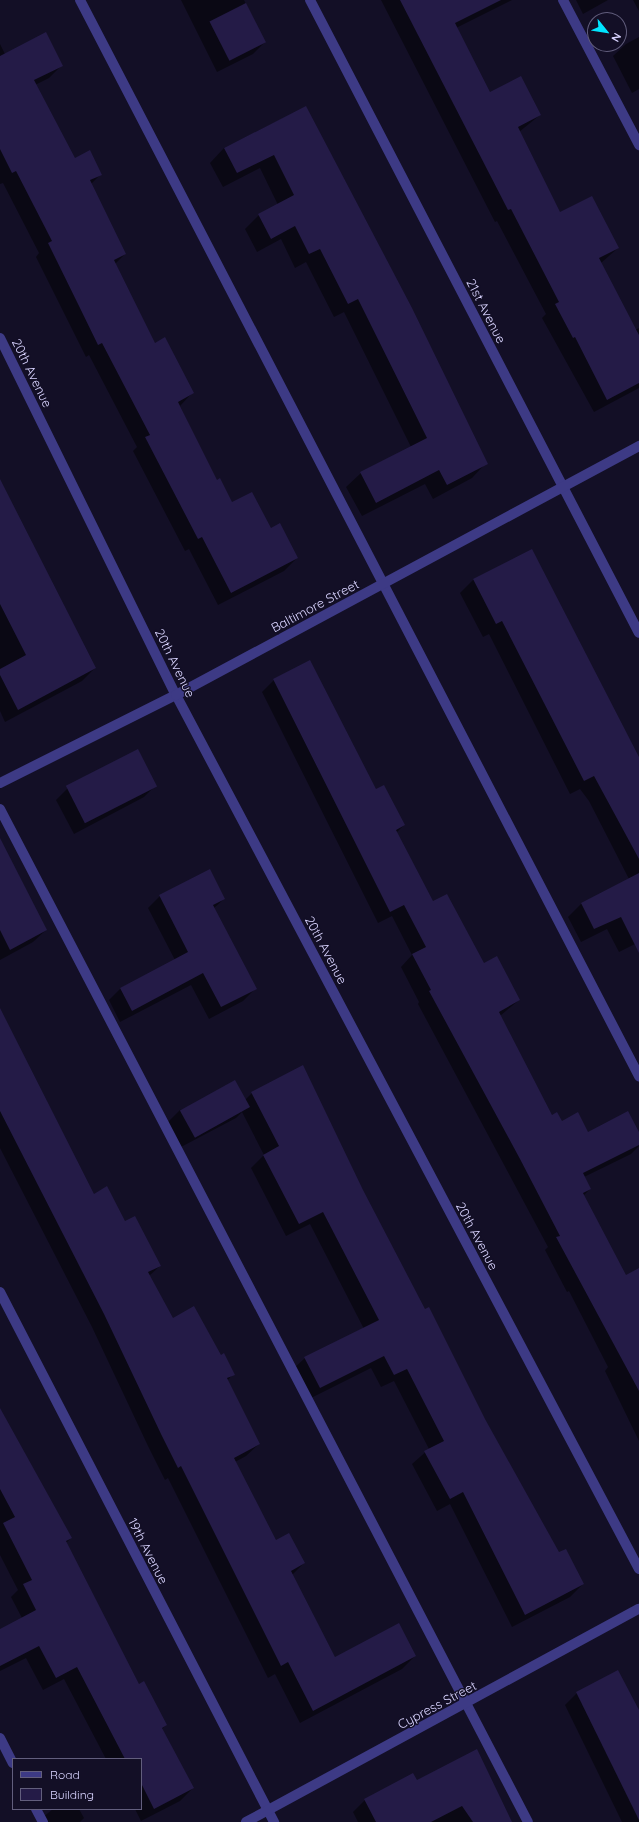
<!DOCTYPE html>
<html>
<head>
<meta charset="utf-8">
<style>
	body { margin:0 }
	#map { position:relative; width:639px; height:1822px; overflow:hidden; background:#130f26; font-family:Quicksand,sans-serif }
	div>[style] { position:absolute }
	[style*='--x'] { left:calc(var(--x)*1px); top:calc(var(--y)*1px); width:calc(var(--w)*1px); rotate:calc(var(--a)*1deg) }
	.shadow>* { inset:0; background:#0007 }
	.building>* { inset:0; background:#241b47; transform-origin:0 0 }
	.lane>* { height:10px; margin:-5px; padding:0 5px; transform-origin:5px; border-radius:5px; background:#3d3a85 }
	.street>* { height:10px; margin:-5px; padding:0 5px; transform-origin:5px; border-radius:5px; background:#3d3a85 }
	span { translate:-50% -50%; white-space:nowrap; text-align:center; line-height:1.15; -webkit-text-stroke:3px #130f26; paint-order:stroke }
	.street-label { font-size:13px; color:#d9d4ff }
	.legend { position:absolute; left:12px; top:1758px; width:130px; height:52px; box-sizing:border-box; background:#130f26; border:1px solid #625e7d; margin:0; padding:5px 7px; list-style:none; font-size:12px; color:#d9d4ff }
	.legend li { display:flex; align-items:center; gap:8px; height:20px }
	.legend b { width:20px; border:1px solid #625e7d }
	.north { position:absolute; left:587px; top:12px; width:40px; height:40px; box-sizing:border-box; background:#130f26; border:1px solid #625e7d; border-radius:50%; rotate:120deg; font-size:11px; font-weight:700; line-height:16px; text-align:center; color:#d9d4ff }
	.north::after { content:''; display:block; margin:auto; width:14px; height:18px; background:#00e5ff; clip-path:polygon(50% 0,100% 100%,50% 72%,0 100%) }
</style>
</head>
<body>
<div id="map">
	<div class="shadow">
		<div style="clip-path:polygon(181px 0,244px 0,265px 42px,253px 54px,217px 72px)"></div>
		<div style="clip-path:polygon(381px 0,512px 0,456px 28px,490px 94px,540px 115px,519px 132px,559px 213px,618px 248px,601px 263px,635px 330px,639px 328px,639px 388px,594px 412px,542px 318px,546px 314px,497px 221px,495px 222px)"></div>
		<div style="clip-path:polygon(576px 0,608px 0,583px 14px)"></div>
		<div style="clip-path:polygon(633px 0,639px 0,639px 11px)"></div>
		<div style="clip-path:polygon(639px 37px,639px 89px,632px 93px,613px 56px,626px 44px)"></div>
		<div style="clip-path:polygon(0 44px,5px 54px,62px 65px,49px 78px,35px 85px,74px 159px,101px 174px,91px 184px,125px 254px,115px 264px,154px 344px,192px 393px,180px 406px,216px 481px,232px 503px,270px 529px,297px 558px,284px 571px,218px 605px,189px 549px,185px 551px,133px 451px,137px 447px,89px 355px,86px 357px,36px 257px,39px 253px,3px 183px,0 184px)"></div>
		<div style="clip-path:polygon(306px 107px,486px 463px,472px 478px,433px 499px,425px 484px,362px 516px,346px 487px,361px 473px,411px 447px,344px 312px,334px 317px,306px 262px,295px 268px,281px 239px,257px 252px,245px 229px,259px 215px,278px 205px,260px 168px,223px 187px,210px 163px,224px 148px)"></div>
		<div style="clip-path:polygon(0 497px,95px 668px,82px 681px,5px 722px,0 711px)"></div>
		<div style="clip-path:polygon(474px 579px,639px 760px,639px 942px,619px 952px,607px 929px,581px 942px,568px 917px,581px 904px,629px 879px,589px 801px,580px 789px,570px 794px,489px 634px,483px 637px,460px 593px)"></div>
		<div style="clip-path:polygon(274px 680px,376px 790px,404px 825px,396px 833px,433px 903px,483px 964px,519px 1000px,500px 1016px,551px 1116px,588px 1134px,639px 1135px,639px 1146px,631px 1154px,584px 1177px,590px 1189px,583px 1196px,626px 1277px,639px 1275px,639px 1441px,605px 1371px,608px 1367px,569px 1291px,567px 1292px,545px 1250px,548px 1247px,418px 1004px,419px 1002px,401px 967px,412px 955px,392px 916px,378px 923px,262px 692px)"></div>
		<div style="clip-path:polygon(156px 785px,144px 797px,74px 834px,56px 800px,68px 788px)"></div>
		<div style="clip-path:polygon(0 849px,46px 930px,33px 942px,0 960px)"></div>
		<div style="clip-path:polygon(160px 896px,224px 899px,214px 908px,255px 989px,243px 1001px,209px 1019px,191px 985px,120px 1022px,109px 1000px,121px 988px,175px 960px,148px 908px)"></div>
		<div style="clip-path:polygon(0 1030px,93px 1195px,125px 1222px,160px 1266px,149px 1276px,172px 1319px,220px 1356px,233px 1374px,227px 1381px,259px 1444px,246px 1456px,235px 1462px,275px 1541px,304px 1563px,292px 1575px,335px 1658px,415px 1656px,402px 1669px,300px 1723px,275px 1674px,268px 1678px,168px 1478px,165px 1480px,148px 1446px,92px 1327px,0 1148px)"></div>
		<div style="clip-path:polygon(252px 1093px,362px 1191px,424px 1311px,558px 1554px,583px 1584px,570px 1597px,512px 1627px,450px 1504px,437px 1511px,412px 1464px,429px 1449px,394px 1381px,381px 1387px,371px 1368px,307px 1400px,292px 1370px,305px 1358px,364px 1329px,310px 1224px,286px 1236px,251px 1168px,264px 1155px,242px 1112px,236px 1118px,181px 1147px,168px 1122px,180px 1110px,245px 1100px)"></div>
		<div style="clip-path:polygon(0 1416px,71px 1538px,66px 1543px,139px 1685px,166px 1725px,162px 1729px,193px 1788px,180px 1801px,141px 1821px,135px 1809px,141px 1809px,141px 1759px,106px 1759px,64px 1679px,43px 1690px,26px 1658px,0 1671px,0 1630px,22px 1618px,11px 1597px,18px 1590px,0 1555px)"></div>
		<div style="clip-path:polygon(577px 1693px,639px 1713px,639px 1822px,622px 1822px,565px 1705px)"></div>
		<div style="clip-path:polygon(416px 1781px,511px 1822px,358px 1822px,353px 1812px,365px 1800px)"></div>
		<div style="clip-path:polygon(53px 1809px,79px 1809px,84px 1818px,80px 1822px,37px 1822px)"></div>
	</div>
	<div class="building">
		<div style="clip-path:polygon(400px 0,501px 0,455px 23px,490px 92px,521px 76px,541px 115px,518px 127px,560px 212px,592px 196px,619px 248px,599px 258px,639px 335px,639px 383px,607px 400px,575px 337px,573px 338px,555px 304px,559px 302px,511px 209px,508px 210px)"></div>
		<div style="left:246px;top:3px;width:44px;height:41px;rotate:63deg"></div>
		<div style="clip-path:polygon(46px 32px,63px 66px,34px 80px,75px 158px,90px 150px,102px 175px,90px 180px,126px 254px,114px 260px,155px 343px,165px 337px,194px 393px,178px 402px,217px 480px,220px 478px,232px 502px,252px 492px,271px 528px,280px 523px,298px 558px,231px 593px,202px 537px,198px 539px,145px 437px,150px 435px,102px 343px,98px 345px,79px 306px,48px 243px,52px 241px,16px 171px,12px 173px,0 149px,0 56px)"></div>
		<div style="clip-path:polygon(306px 106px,412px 308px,488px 464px,447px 485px,439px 470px,376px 503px,360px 472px,427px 438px,358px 299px,348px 304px,320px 249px,309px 254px,295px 226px,271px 239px,258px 214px,294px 195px,274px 155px,237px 173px,224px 148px)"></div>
		<div style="clip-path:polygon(0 479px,96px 668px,18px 710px,0 675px,0 669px,26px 655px,0 604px)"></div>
		<div style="clip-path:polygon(532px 549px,639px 757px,639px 859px,594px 776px,584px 781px,502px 621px,496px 624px,473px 579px)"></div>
		<div style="clip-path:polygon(310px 660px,376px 789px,384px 785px,405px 825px,396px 830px,433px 901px,447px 894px,484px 963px,497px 956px,520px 1000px,499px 1012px,552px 1115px,557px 1112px,562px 1121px,578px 1112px,588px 1132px,628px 1111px,639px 1132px,639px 1145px,583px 1173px,591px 1189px,583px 1193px,626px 1275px,639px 1268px,639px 1391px,556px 1237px,560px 1236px,520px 1159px,429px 991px,431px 990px,412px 954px,426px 947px,404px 905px,390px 912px,273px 679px)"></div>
		<div style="left:138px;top:749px;width:42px;height:81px;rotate:63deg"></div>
		<div style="clip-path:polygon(0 838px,47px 930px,10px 950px,0 930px)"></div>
		<div style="clip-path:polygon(210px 869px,225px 899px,213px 905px,257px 989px,221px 1007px,203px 973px,132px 1011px,120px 988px,188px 952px,159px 895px)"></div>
		<div style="clip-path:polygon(639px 873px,639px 953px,621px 917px,594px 929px,581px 903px)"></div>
		<div style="clip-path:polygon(0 1008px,94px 1194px,107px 1186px,125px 1221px,135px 1216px,161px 1266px,148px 1272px,173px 1318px,194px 1306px,221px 1355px,224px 1353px,235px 1375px,227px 1378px,260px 1444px,234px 1458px,276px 1540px,289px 1533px,305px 1563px,291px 1571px,335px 1657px,399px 1623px,416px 1656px,313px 1711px,288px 1662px,281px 1666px,181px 1466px,178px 1468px,161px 1434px,104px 1314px,0 1111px)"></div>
		<div style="clip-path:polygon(303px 1065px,363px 1190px,425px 1309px,429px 1307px,485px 1419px,559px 1552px,566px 1549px,584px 1584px,525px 1615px,463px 1492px,450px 1499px,424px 1451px,444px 1441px,407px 1369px,394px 1375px,384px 1356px,320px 1388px,304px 1357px,379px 1320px,323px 1212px,299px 1224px,263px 1155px,279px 1146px,251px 1092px)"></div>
		<div style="left:235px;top:1080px;width:31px;height:63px;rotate:61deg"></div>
		<div style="clip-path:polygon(0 1408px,72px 1538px,66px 1541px,139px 1684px,144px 1681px,167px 1725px,162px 1728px,194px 1788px,154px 1809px,141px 1783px,141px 1759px,125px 1759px,77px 1667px,56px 1678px,39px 1646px,0 1666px,0 1629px,36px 1610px,23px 1584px,32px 1580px,3px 1523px,15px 1517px,0 1489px)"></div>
		<div style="clip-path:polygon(618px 1670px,639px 1710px,639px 1820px,576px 1692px)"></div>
		<div style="clip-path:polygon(477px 1749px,512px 1822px,473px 1822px,462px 1806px,431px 1822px,376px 1822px,364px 1799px,413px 1773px,417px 1780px)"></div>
	</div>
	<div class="lane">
		<div style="--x:80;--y:0;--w:1213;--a:62.55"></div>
		<div style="--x:563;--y:0;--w:164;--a:62.3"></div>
		<div style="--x:0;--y:809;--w:1142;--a:62.47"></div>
		<div style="--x:0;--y:1738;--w:28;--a:63"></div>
		<div style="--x:36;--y:1809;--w:15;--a:62"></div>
	</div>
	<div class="street">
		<div style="--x:310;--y:0;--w:713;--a:62.54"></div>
		<div style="--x:0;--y:338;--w:398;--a:63.8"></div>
		<div style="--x:176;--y:695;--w:989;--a:62.09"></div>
		<div style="--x:0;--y:783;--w:197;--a:-26.6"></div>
		<div style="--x:176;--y:695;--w:526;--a:-28.27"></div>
		<div style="--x:0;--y:1292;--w:597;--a:62.66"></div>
		<div style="--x:246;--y:1822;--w:447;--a:-28.5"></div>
	</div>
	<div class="street-label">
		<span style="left:486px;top:311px;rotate:63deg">21st Avenue</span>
		<span style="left:32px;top:373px;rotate:64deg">20th Avenue</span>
		<span style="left:315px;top:606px;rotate:-28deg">Baltimore Street</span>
		<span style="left:175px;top:663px;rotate:64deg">20th Avenue</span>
		<span style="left:326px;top:950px;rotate:62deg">20th Avenue</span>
		<span style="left:477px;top:1236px;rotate:62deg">20th Avenue</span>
		<span style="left:148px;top:1551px;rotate:63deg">19th Avenue</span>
		<span style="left:437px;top:1705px;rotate:-28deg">Cypress Street</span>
	</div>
	<ul class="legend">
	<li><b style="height:5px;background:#3d3a85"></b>Road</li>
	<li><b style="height:11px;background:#241b47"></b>Building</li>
	</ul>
	<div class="north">N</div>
</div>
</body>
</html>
